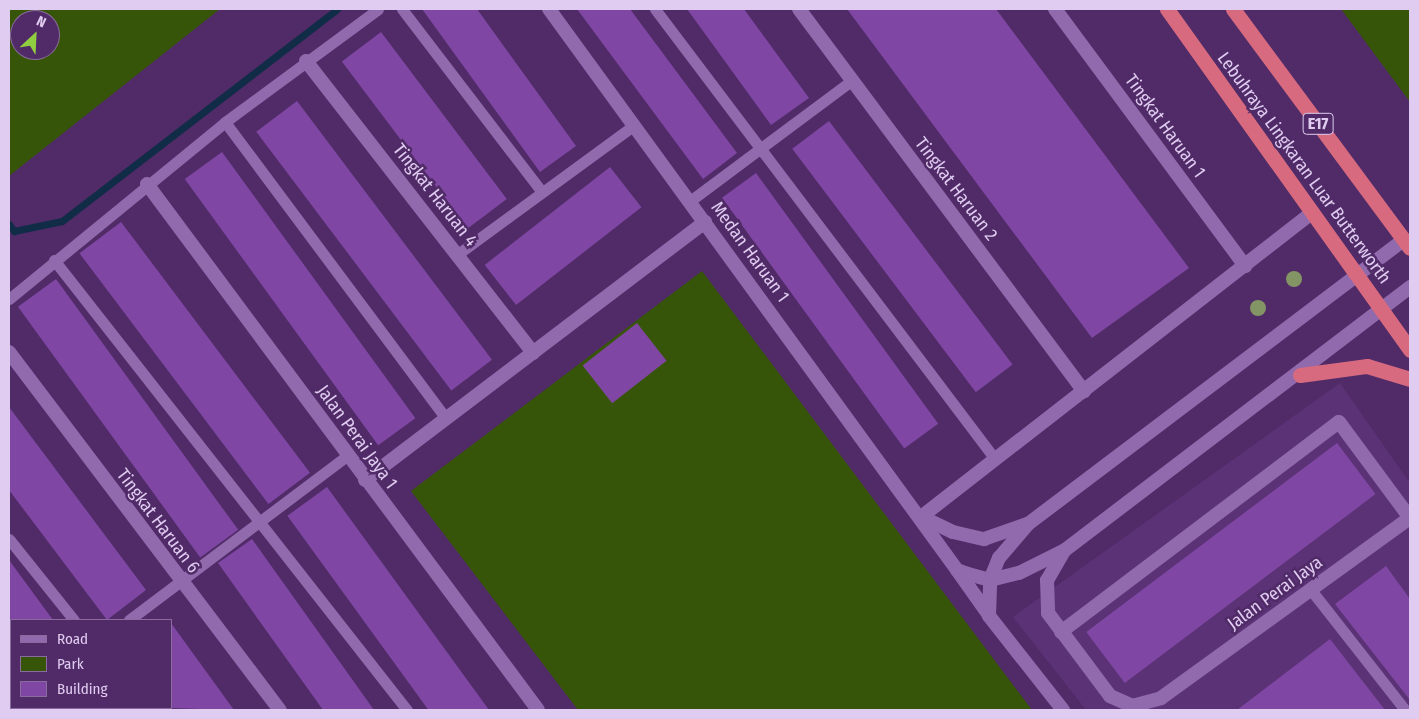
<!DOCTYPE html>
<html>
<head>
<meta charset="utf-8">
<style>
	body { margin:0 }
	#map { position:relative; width:1419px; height:719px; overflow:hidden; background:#502b68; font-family:"Fira Sans Condensed",sans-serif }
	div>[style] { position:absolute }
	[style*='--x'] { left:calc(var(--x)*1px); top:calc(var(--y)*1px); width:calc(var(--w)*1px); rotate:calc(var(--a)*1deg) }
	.built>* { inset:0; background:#5b3276 }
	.green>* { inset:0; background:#375508 }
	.stream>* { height:7px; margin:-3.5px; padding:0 3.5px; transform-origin:3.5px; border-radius:3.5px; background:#112c47 }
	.building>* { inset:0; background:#7f47a3; transform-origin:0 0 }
	.service>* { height:11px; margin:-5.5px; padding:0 5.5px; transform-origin:5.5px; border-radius:5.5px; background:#906aac }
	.minor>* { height:14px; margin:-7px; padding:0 7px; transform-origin:7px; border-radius:7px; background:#906aac }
	.motorway>* { height:15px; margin:-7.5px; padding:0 7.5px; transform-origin:7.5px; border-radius:7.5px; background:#d76a7e }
	.trees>* { width:16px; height:16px; margin:-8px; border-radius:50%; background:#839565 }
	span { translate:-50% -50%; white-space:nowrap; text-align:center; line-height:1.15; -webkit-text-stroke:5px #502b68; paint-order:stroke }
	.shield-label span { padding:1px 4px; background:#502b68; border:1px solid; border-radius:4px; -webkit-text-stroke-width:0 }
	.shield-label { font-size:16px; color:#e0ccf0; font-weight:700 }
	.street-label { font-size:18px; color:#e0ccf0 }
	.frame { position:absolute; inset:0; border:10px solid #e0ccf0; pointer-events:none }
	.legend { position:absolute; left:10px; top:619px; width:162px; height:90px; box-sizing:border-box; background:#502b68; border:1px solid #8a6b9e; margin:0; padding:6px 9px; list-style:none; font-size:15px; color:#e0ccf0 }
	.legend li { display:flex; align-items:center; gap:10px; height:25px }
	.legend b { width:25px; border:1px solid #8a6b9e }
	.north { position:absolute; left:10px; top:10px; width:50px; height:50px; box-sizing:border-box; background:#502b68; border:1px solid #8a6b9e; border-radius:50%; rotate:25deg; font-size:14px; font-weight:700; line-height:20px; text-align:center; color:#e0ccf0 }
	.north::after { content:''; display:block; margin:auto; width:18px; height:22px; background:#90cd41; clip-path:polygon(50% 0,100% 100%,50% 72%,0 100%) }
</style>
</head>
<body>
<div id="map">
	<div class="built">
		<div style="clip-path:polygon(1340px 383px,1410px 483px,1410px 710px,1086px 710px,1013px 617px)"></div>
	</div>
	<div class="green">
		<div style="clip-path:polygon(evenodd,9px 9px,220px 9px,9px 176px,9px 9px,20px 20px,50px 20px,50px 50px,20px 50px,20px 20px)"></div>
		<div style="clip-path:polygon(1341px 9px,1410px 9px,1410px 102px)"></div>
		<div style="clip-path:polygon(702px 271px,1032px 710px,578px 710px,411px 491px)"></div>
	</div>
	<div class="stream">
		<div style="--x:9;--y:224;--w:9;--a:54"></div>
		<div style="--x:14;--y:231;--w:49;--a:-11.8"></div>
		<div style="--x:62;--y:221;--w:347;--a:-37.6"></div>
	</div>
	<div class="building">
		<div style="clip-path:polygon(422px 9px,477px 9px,576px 146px,540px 172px)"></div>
		<div style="clip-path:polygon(577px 9px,630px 9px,737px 153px,703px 179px)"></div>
		<div style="clip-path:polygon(687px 9px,744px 9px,809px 98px,771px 125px)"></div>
		<div style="clip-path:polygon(847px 9px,996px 9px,1189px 268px,1092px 338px)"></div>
		<div style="left:381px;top:32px;width:209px;height:49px;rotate:53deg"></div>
		<div style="left:297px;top:101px;width:324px;height:51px;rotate:53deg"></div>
		<div style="left:829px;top:121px;width:305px;height:46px;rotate:53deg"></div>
		<div style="left:222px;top:152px;width:329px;height:46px;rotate:54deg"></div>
		<div style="left:610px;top:167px;width:51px;height:159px;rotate:52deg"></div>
		<div style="left:756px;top:173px;width:310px;height:42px;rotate:54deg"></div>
		<div style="left:121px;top:222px;width:314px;height:52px;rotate:53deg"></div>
		<div style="left:56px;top:279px;width:310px;height:47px;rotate:54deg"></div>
		<div style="left:637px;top:323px;width:48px;height:69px;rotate:52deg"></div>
		<div style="clip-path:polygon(9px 407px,146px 590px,107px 620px,9px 490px)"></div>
		<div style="left:1337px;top:443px;width:64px;height:314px;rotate:53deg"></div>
		<div style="left:327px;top:487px;width:276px;height:49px;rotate:54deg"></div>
		<div style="clip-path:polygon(252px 539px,374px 710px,323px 710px,218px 563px)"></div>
		<div style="clip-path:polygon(9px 560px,53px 620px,11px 620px,11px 668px)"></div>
		<div style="clip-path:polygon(1386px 566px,1410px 599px,1410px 700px,1335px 604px)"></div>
		<div style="clip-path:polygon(171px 623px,234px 710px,167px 708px,171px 708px)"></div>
		<div style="clip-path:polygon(1330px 639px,1385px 710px,1237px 710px)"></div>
		<div style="left:45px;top:708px;width:70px;height:4px"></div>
	</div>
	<div class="service">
		<div style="--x:402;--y:9;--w:230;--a:52.6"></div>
		<div style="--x:655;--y:9;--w:564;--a:52.93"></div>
		<div style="--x:225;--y:122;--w:370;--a:53.3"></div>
		<div style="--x:690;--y:201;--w:201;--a:-36.7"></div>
		<div style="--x:458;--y:254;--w:218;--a:-36.2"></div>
		<div style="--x:54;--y:260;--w:572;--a:51.89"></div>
		<div style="--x:9;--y:299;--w:279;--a:-39.3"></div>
		<div style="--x:225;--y:122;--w:190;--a:-36.4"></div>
		<div style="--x:9;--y:539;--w:104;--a:51.3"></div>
		<div style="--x:1311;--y:590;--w:152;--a:51.9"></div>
		<div style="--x:129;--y:620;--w:274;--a:-37"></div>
		<div style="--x:140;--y:708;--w:3;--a:45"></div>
	</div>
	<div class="minor">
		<div style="--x:549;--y:9;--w:694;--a:53.97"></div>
		<div style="--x:957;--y:570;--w:12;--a:20"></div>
		<div style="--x:968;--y:574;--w:23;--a:15"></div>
		<div style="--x:990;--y:580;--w:30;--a:-14"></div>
		<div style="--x:1019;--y:573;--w:51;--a:-26.6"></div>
		<div style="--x:1065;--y:550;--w:434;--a:-37.3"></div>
		<div style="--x:799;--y:9;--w:477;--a:53.3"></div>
		<div style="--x:1055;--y:9;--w:320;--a:53.5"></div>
		<div style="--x:306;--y:61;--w:370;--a:52.1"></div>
		<div style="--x:147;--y:184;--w:655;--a:53.37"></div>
		<div style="--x:9;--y:352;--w:449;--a:52.9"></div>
		<div style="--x:365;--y:480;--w:427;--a:-37.2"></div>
		<div style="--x:921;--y:517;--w:495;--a:-37.9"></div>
		<div style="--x:922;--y:517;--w:34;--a:26"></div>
		<div style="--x:953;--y:532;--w:32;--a:13"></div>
		<div style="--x:984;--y:539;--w:46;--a:-19.2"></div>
		<div style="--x:1064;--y:551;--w:34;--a:120"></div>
		<div style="--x:1047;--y:580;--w:33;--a:88"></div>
		<div style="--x:1048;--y:613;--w:104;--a:53.2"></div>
		<div style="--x:1110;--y:696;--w:24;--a:24"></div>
		<div style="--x:1132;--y:706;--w:30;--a:-15"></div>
		<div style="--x:1161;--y:698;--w:307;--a:-35.9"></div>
		<div style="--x:957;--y:570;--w:55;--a:54.6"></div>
		<div style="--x:1061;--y:632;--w:348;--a:-37.1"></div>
		<div style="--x:1339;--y:422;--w:119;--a:53.5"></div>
		<div style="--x:9;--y:701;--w:4;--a:56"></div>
		<div style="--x:1063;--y:710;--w:120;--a:-128.2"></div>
		<div style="--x:989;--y:616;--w:36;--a:-88"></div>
		<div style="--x:990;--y:580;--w:24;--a:-68"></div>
		<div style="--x:999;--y:558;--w:45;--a:-49.5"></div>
		<div style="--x:1028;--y:524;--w:471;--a:-37.1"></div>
	</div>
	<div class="motorway">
		<div style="--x:1167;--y:9;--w:419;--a:54.5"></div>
		<div style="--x:1233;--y:9;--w:297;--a:53.5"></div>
		<div style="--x:1300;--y:375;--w:68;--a:-7.7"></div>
		<div style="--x:1367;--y:366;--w:45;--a:16.8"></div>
	</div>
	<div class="trees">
		<div style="left:1294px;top:279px"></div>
		<div style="left:1258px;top:308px"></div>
	</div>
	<div class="shield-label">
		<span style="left:1318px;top:124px">E17</span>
	</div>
	<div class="street-label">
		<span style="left:1165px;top:126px;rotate:54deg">Tingkat Haruan 1</span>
		<span style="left:1304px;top:168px;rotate:54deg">Lebuhraya Lingkaran Luar Butterworth</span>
		<span style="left:956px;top:189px;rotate:53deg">Tingkat Haruan 2</span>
		<span style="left:435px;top:195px;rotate:52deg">Tingkat Haruan 4</span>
		<span style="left:750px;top:252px;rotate:54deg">Medan Haruan 1</span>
		<span style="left:357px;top:437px;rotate:54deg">Jalan Perai Jaya 1</span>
		<span style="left:158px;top:521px;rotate:53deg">Tingkat Haruan 6</span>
		<span style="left:1275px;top:593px;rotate:-36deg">Jalan Perai Jaya</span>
	</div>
	<div class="frame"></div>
	<ul class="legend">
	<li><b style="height:6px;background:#906aac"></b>Road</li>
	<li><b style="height:14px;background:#375508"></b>Park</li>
	<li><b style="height:14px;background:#7f47a3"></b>Building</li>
	</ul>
	<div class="north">N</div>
</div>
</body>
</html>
